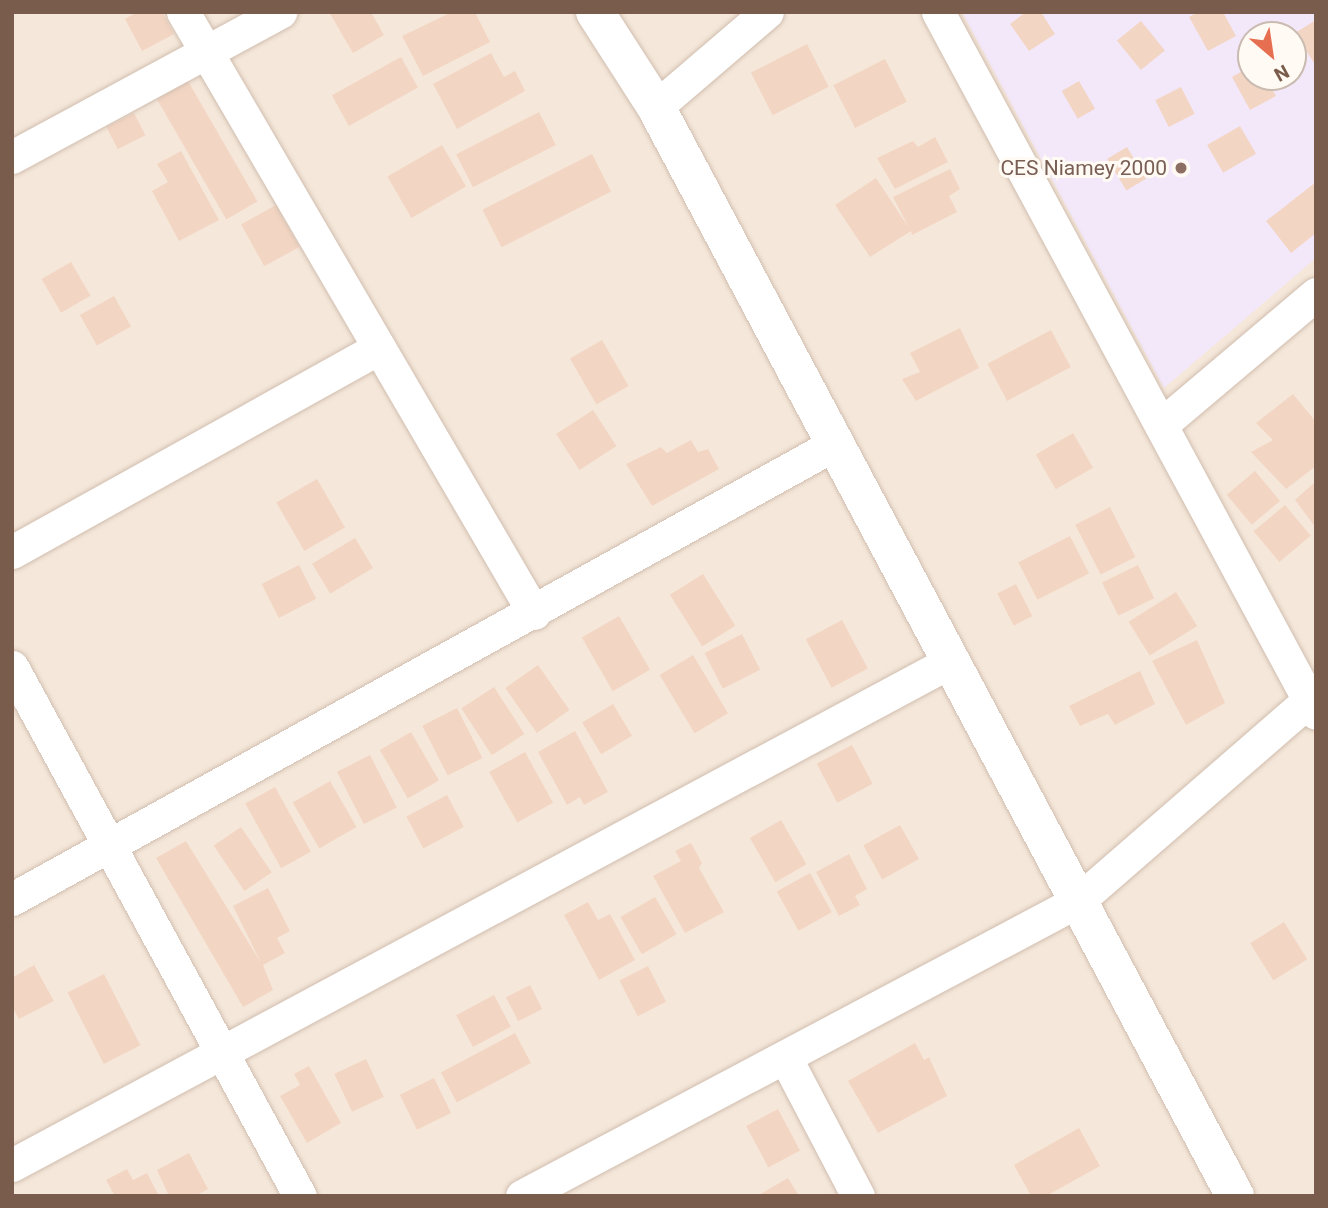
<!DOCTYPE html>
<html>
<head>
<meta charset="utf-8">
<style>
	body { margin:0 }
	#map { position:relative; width:1328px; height:1208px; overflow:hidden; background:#fdf6ec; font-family:Roboto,sans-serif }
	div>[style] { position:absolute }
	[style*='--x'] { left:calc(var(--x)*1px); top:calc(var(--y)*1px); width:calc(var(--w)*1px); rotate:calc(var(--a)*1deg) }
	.residential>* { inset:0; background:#f5e8da }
	.education>* { inset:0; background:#f3e8fa }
	.building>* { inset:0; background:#f3d5c3; transform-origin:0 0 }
	.roads { filter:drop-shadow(0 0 2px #d1beb0) drop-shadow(0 0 2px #d1beb0) }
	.street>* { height:33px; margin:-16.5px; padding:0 16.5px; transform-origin:16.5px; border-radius:16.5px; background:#fff }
	.secondary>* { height:38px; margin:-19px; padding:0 19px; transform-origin:19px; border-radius:19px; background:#fff }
	.dots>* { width:19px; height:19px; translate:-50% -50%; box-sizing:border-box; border:4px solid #fffaf3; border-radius:50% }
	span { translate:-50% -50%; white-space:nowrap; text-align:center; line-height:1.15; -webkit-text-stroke:6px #fffaf3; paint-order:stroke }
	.education-label { font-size:21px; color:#785e54 }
	.right { translate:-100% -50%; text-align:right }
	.frame { position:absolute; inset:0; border:14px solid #7a5c4d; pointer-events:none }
	.north { position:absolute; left:1237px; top:21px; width:70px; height:70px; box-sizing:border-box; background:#fffaf3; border:2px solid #cabbb1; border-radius:50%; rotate:151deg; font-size:19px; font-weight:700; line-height:28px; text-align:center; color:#7a5c4d }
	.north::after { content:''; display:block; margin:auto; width:24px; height:32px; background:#e76f51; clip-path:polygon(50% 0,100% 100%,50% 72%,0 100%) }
</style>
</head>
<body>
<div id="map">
	<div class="residential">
		<div style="clip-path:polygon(evenodd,12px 12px,1316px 12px,1316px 1196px,12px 1196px,12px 12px,1251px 35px,1293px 35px,1293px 77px,1251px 77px,1251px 35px)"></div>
	</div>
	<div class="education">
		<div style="clip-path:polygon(evenodd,962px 12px,1316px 12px,1316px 258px,1164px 388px,962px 12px,1251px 35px,1293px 35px,1293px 77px,1251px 77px,1251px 35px)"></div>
	</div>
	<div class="building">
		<div style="clip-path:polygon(137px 12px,162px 12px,174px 34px,142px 51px,125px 19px)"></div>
		<div style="clip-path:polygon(329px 12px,371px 12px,384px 35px,353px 53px)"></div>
		<div style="clip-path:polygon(452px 12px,475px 12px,490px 42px,423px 76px,402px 36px)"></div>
		<div style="clip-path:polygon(1026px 12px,1041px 12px,1055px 34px,1029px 51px,1010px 24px)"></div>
		<div style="clip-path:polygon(1198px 12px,1223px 12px,1236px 36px,1208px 51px,1189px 17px)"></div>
		<div style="clip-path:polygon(1316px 20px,1316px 66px,1295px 33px)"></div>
		<div style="left:1141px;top:21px;width:38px;height:31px;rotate:51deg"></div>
		<div style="left:807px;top:44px;width:48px;height:63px;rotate:63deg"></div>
		<div style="clip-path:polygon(491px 53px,504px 77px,515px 71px,525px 91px,457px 129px,433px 84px)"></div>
		<div style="left:401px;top:57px;width:35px;height:79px;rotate:61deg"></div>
		<div style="left:885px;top:59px;width:48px;height:58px;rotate:63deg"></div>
		<div style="clip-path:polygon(1251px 66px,1251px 77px,1265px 77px,1276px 96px,1250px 110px,1232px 77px)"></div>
		<div style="left:188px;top:81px;width:139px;height:36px;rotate:60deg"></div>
		<div style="left:1079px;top:81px;width:32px;height:20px;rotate:60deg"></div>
		<div style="left:1181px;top:87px;width:30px;height:29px;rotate:63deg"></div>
		<div style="left:539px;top:112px;width:37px;height:93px;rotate:63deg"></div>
		<div style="left:134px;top:113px;width:25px;height:31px;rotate:63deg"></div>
		<div style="left:1240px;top:126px;width:32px;height:38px;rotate:60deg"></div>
		<div style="clip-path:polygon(935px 137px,948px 162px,895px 189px,877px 158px,913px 141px,918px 147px)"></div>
		<div style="left:442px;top:145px;width:48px;height:63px;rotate:60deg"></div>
		<div style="left:1127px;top:147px;width:37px;height:23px;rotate:59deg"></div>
		<div style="clip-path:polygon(181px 151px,219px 220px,179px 241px,152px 191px,168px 182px,157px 164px)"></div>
		<div style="left:592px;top:154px;width:42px;height:123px;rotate:63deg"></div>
		<div style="clip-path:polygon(950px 169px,960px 189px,949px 196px,957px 212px,912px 235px,911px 231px,870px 257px,835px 205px,876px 178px,909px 228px,893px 197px)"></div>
		<div style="clip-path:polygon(1316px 182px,1316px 233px,1291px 253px,1266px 221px)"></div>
		<div style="left:276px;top:205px;width:48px;height:40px;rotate:61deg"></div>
		<div style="left:71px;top:262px;width:39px;height:34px;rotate:60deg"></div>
		<div style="left:114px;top:296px;width:35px;height:39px;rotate:61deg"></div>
		<div style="clip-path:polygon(960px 328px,979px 368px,916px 401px,902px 379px,920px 372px,910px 353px)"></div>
		<div style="left:1051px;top:330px;width:42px;height:72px;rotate:62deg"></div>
		<div style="left:602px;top:340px;width:53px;height:37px;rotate:60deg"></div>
		<div style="clip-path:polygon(1293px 394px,1316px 422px,1316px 466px,1286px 489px,1251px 452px,1273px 440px,1256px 423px)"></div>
		<div style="left:593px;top:410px;width:43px;height:44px;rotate:57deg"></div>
		<div style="left:1073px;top:433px;width:40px;height:43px;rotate:60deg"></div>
		<div style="clip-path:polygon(691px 440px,698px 452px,708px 449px,719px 469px,652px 506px,626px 464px,661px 447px,667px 453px)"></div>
		<div style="left:1255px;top:471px;width:39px;height:37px;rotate:50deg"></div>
		<div style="left:317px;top:479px;width:56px;height:47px;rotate:60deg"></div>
		<div style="clip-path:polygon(1316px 481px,1316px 528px,1295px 500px)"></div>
		<div style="left:1285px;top:505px;width:40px;height:41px;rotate:50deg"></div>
		<div style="left:1110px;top:507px;width:56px;height:39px;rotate:63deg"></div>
		<div style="left:1070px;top:536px;width:42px;height:58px;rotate:63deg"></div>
		<div style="left:355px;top:538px;width:35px;height:50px;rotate:59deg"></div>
		<div style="left:299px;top:565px;width:38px;height:42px;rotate:63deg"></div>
		<div style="left:1138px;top:565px;width:37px;height:40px;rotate:64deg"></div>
		<div style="left:703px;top:574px;width:61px;height:39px;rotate:58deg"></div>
		<div style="left:1016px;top:584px;width:36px;height:21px;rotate:63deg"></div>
		<div style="left:1176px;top:592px;width:40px;height:56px;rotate:58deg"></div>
		<div style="left:619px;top:616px;width:62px;height:43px;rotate:60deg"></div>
		<div style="left:842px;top:620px;width:55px;height:41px;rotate:62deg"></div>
		<div style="left:742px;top:634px;width:40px;height:42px;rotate:63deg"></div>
		<div style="clip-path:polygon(1197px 640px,1225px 703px,1186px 725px,1152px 661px)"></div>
		<div style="left:693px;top:655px;width:68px;height:39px;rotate:59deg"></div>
		<div style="left:538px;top:665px;width:55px;height:40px;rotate:55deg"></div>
		<div style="clip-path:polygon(1140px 671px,1155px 704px,1115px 725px,1108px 714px,1080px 726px,1069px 706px)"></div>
		<div style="left:494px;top:687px;width:56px;height:39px;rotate:57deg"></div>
		<div style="left:613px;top:704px;width:37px;height:36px;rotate:59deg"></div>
		<div style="left:457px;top:708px;width:56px;height:39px;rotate:63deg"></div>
		<div style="clip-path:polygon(575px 731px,608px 792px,584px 805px,580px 797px,567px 805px,538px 752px)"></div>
		<div style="left:411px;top:732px;width:56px;height:36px;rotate:60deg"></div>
		<div style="left:852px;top:745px;width:44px;height:40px;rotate:62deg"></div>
		<div style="left:525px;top:752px;width:58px;height:41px;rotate:61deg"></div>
		<div style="left:370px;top:755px;width:59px;height:37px;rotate:63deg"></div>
		<div style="left:330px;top:781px;width:53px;height:43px;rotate:60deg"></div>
		<div style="left:275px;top:787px;width:74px;height:34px;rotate:61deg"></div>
		<div style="left:447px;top:795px;width:36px;height:46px;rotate:62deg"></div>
		<div style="left:781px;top:820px;width:51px;height:36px;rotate:60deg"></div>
		<div style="left:900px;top:825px;width:39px;height:42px;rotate:61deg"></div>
		<div style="left:241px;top:827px;width:55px;height:33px;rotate:56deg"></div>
		<div style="clip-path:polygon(186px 841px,261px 963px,233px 906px,268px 888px,290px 931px,277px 938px,285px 953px,263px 965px,273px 990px,243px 1007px,156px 858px)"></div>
		<div style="clip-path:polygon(691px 843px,702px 863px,699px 868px,724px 912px,685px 933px,653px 876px,681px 861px,675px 851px)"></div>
		<div style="clip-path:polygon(849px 854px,867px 889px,855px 896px,860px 905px,839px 916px,816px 872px)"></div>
		<div style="left:810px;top:873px;width:45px;height:38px;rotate:61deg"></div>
		<div style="left:655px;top:897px;width:43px;height:40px;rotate:60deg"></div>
		<div style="clip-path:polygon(588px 902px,598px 920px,610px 914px,635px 960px,599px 980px,564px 915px)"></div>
		<div style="left:1284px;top:922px;width:44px;height:40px;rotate:58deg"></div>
		<div style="clip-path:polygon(34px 965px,54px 1001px,19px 1019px,12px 1007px,12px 978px)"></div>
		<div style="left:648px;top:966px;width:40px;height:32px;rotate:63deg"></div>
		<div style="left:104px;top:974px;width:80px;height:41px;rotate:63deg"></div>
		<div style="left:530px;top:985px;width:27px;height:27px;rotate:63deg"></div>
		<div style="left:494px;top:995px;width:36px;height:43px;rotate:62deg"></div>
		<div style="left:515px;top:1033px;width:34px;height:84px;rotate:62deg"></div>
		<div style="clip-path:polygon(915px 1043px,924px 1060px,929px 1057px,947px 1096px,878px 1133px,848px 1081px)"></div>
		<div style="left:366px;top:1059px;width:42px;height:35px;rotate:65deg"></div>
		<div style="clip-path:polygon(309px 1066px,341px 1123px,307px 1143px,280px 1096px,300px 1085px,294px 1074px)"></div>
		<div style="left:434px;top:1078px;width:39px;height:38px;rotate:64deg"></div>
		<div style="left:778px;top:1109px;width:47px;height:36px;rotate:62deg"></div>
		<div style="clip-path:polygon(1079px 1128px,1100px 1166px,1046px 1196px,1031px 1196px,1014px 1165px)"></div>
		<div style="clip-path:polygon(189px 1153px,208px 1189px,195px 1196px,169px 1196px,157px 1170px)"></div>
		<div style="clip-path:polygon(127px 1169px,133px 1180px,147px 1173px,159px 1196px,115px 1196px,106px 1180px)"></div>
		<div style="clip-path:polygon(788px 1178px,799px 1196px,757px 1196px)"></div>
	</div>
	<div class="roads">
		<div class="street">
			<div style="--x:183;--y:12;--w:696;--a:59.71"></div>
			<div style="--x:938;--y:12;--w:796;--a:61.67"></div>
			<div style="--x:656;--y:107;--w:146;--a:-40.6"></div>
			<div style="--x:12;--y:157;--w:305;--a:-28.4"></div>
			<div style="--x:1161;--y:425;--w:203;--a:-40.2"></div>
			<div style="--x:12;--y:552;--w:420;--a:-29.1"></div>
			<div style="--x:12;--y:667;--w:602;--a:61.44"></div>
			<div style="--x:12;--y:899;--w:940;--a:-28.94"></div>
			<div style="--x:785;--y:1057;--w:157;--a:62.3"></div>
			<div style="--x:12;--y:1165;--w:1066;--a:-28.22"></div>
			<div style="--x:522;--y:1196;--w:629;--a:-27.95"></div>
			<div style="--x:1078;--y:901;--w:315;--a:-41"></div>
		</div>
		<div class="secondary">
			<div style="--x:595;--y:12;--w:113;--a:57.3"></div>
			<div style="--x:656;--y:107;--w:1233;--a:62"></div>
		</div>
	</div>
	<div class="dots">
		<div style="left:1181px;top:168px;background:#8d6e63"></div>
	</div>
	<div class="education-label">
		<span class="right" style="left:1167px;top:168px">CES Niamey 2000</span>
	</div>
	<div class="frame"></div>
	<div class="north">N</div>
</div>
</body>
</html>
